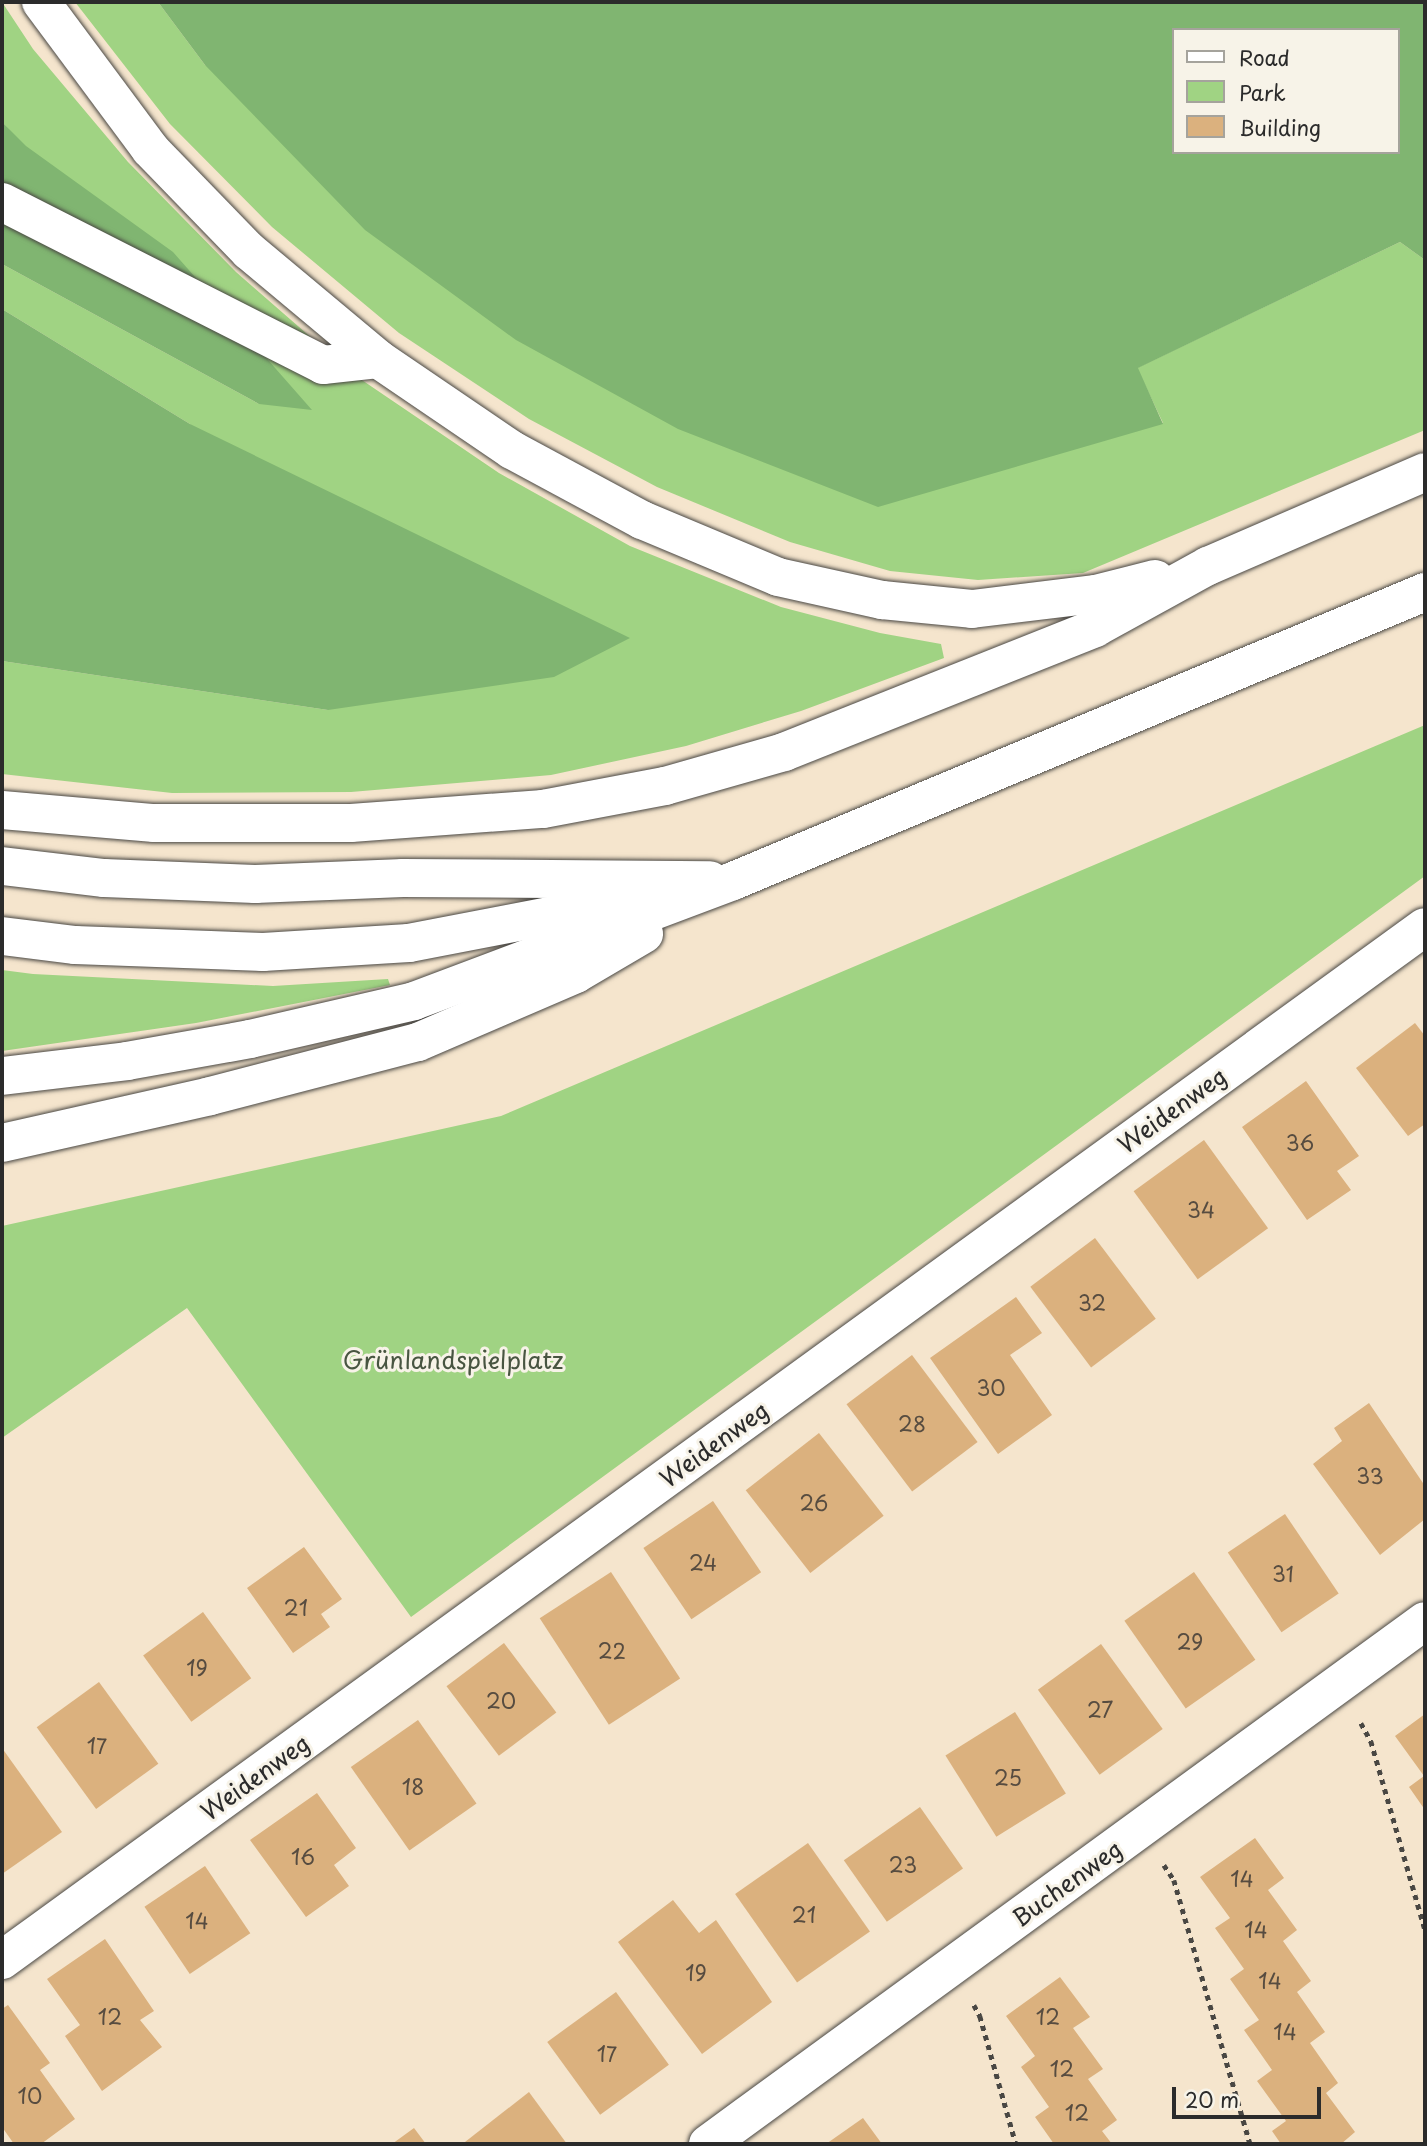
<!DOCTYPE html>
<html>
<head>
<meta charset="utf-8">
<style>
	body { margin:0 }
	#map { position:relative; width:1427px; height:2146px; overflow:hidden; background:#f5e5cd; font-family:"Playpen Sans",sans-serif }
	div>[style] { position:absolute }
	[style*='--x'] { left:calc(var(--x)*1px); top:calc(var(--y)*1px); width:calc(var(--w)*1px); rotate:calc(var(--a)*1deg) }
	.green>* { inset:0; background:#a0d383 }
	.forest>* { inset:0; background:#80b571 }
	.building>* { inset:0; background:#dbb17e; transform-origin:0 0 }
	.path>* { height:4.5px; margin-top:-2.25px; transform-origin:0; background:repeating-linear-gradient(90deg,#494743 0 5px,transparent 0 10px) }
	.roads { filter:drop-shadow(0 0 2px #494743) drop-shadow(0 0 2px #494743) }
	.minor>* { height:38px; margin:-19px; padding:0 19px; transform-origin:19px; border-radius:19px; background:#fff }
	.highway>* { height:38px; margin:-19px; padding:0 19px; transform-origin:19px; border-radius:19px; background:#fff }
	span { translate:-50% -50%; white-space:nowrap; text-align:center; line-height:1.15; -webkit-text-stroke:6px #f7f3e8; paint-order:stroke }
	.number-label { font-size:21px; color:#574c40 }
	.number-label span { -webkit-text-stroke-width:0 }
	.street-label { font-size:24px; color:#2b2b2b }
	.park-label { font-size:24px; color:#485541 }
	.frame { position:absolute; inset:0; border:4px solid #2b2b2b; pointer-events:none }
	.legend { position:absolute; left:1172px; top:28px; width:228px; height:126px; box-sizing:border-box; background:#f7f3e8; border:2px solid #a5a39c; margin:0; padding:9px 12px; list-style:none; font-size:21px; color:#2b2b2b }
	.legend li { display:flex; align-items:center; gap:14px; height:35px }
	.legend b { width:35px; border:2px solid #a5a39c }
	.scale { position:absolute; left:1172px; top:2087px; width:149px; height:32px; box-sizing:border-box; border:4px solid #2b2b2b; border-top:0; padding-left:9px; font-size:21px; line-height:24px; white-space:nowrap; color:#2b2b2b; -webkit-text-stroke:5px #f7f3e8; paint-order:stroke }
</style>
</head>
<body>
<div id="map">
	<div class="green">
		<div style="clip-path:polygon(2px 2px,33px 49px,128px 162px,236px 272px,353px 374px,499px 473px,630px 546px,781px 607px,880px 633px,941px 644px,944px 658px,801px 711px,686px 746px,551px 775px,351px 792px,172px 793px,2px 774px,2px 661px,328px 710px,190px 424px,2px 309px,2px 264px,259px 404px,2px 122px)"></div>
		<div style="clip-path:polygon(75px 2px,158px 2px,205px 65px,1163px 423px,1137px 368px,1400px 242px,1425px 260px,1425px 430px,1083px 573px,978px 580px,890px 571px,790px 542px,657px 487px,529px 419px,399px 333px,272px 227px,170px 124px)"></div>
		<div style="clip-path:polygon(1425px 725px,1425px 876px,411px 1617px,187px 1308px,2px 1438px,2px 1226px,501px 1116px)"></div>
		<div style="clip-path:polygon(2px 970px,33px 974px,273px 986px,388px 979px,390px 985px,196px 1023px,2px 1051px)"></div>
	</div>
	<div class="forest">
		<div style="clip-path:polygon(evenodd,158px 2px,1425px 2px,1425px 260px,1400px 242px,1138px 368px,1163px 424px,878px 507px,678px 429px,516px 340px,365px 230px,205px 65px,158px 2px,1173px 30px,1397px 30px,1397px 152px,1173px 152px,1173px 30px)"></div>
		<div style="clip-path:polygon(2px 122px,26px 146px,173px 252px,312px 410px,259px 404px,2px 264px)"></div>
		<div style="clip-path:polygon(2px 309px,190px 424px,630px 638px,554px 677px,328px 710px,2px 661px)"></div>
	</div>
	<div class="building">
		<div style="clip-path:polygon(1415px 1023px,1425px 1036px,1425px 1124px,1408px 1136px,1356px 1068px)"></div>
		<div style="clip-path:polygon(1306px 1081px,1359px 1156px,1337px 1171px,1351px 1190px,1307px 1220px,1242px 1127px)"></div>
		<div style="left:1204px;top:1140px;width:109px;height:87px;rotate:54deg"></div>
		<div style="left:1095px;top:1238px;width:101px;height:81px;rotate:53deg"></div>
		<div style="clip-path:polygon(1016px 1297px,1042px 1333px,1010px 1355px,1052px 1415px,998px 1454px,930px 1358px)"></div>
		<div style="left:912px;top:1355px;width:109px;height:82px;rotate:53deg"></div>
		<div style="clip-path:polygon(1369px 1403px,1425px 1486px,1425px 1519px,1380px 1555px,1313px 1464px,1342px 1441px,1334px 1428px)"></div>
		<div style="left:819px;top:1433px;width:105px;height:93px;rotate:52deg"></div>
		<div style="left:713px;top:1501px;width:86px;height:84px;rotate:56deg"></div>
		<div style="left:1285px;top:1514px;width:96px;height:69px;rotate:56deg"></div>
		<div style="clip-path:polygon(304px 1547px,342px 1599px,321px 1614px,330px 1627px,293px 1653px,247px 1588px)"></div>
		<div style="left:611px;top:1572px;width:127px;height:85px;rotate:57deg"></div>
		<div style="left:1194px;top:1572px;width:107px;height:85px;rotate:55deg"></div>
		<div style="left:203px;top:1612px;width:82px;height:74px;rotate:54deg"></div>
		<div style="left:504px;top:1643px;width:87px;height:72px;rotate:53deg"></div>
		<div style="left:1101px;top:1644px;width:105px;height:78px;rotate:54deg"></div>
		<div style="left:99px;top:1682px;width:101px;height:77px;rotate:54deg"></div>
		<div style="left:1015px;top:1712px;width:96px;height:82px;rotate:58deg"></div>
		<div style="clip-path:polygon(1425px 1714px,1425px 1810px,1409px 1787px,1424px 1776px,1395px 1736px)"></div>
		<div style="left:418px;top:1720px;width:102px;height:82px;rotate:55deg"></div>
		<div style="clip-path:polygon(2px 1748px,62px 1832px,2px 1874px)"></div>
		<div style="clip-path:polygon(317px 1793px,356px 1848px,334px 1865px,349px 1886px,306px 1917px,250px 1840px)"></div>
		<div style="left:920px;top:1807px;width:75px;height:93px;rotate:55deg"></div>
		<div style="clip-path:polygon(1255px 1838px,1284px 1878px,1268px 1890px,1297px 1930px,1283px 1941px,1311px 1981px,1297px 1992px,1325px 2032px,1310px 2043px,1338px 2083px,1326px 2093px,1355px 2132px,1341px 2144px,1281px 2144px,1272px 2131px,1286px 2121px,1257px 2081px,1272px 2070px,1244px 2030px,1259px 2020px,1230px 1979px,1244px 1969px,1215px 1928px,1230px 1918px,1200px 1877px)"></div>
		<div style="left:808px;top:1843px;width:108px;height:89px;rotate:55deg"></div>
		<div style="left:205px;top:1866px;width:81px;height:73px;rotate:56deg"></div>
		<div style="clip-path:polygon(673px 1900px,699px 1933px,716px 1920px,772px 2002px,702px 2054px,618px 1942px)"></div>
		<div style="clip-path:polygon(105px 1939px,154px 2011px,140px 2020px,162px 2047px,102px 2091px,65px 2036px,80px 2025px,47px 1979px)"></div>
		<div style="clip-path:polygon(1060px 1977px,1090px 2017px,1073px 2028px,1103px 2069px,1088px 2079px,1117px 2120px,1102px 2131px,1112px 2144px,1054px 2144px,1035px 2117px,1049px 2107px,1021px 2067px,1035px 2056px,1006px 2016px)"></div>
		<div style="left:616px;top:1992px;width:90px;height:85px;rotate:54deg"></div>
		<div style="clip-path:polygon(8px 2005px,50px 2063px,40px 2070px,75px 2119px,41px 2144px,14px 2144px,2px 2127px,2px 2009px)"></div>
		<div style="clip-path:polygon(529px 2092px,567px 2144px,466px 2144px,465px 2142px)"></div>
		<div style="clip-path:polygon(863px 2118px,882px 2144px,826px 2144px)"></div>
		<div style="clip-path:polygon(414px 2128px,426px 2144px,392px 2144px)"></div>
	</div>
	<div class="path">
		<div style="--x:1361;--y:1723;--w:21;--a:61"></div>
		<div style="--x:1371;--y:1741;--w:196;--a:74"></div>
		<div style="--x:1164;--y:1865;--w:18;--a:56"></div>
		<div style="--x:1174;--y:1880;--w:275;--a:73.9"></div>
		<div style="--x:974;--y:2005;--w:13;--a:61"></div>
		<div style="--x:980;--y:2016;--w:133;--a:74.3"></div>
	</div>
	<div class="roads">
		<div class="minor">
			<div style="--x:2;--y:202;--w:360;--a:26.9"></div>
			<div style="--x:323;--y:365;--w:55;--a:-6.2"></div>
			<div style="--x:2;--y:1960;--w:1758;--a:-35.98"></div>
			<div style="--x:708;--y:2144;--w:887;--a:-36.11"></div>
		</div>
		<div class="highway">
			<div style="--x:41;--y:2;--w:183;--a:53.4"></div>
			<div style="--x:150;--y:149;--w:142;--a:45.9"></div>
			<div style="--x:249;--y:251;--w:168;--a:39.9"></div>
			<div style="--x:378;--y:359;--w:162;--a:34.2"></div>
			<div style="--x:512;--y:450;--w:148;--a:28.3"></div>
			<div style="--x:642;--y:520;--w:147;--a:22.7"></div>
			<div style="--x:778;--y:577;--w:107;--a:12.5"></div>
			<div style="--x:882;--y:600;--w:90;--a:5.7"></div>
			<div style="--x:972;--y:609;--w:125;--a:-6.9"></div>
			<div style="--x:1096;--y:594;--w:61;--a:-14.3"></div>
			<div style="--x:2;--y:810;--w:153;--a:4.9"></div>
			<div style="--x:154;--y:823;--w:197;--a:0"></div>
			<div style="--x:351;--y:823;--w:193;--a:-4.2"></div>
			<div style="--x:543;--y:809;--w:124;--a:-10.7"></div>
			<div style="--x:665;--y:786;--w:124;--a:-15.9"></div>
			<div style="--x:784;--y:752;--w:335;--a:-21.7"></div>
			<div style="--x:1095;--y:628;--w:129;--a:-28.8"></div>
			<div style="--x:1208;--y:566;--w:236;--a:-23.4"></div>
			<div style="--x:2;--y:866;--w:103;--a:6.7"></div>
			<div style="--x:104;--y:878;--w:151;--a:2.3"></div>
			<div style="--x:255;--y:884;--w:148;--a:-2.3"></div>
			<div style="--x:403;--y:878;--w:307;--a:0.4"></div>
			<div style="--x:2;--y:936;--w:74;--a:7"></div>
			<div style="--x:75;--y:945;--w:188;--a:2.1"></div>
			<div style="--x:263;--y:952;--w:146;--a:-3.5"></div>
			<div style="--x:409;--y:943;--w:227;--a:-10.9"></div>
			<div style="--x:2;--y:1076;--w:126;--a:-6.8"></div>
			<div style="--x:127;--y:1061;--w:125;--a:-10.1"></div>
			<div style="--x:250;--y:1039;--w:168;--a:-13"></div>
			<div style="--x:414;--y:1001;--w:341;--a:-20.6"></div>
			<div style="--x:733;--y:881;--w:750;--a:-22.67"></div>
			<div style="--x:2;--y:1143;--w:213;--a:-12.7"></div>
			<div style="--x:210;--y:1096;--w:215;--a:-14.6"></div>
			<div style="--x:418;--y:1042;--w:172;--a:-23.3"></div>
			<div style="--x:576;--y:974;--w:79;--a:-30.5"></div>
		</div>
	</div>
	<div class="number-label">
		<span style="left:1300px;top:1142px">36</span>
		<span style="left:1201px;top:1209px">34</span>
		<span style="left:1092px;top:1302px">32</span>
		<span style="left:991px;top:1387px">30</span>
		<span style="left:912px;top:1423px">28</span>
		<span style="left:1370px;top:1475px">33</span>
		<span style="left:814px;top:1502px">26</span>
		<span style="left:703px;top:1562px">24</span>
		<span style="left:1283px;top:1573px">31</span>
		<span style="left:296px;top:1607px">21</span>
		<span style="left:1190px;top:1641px">29</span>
		<span style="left:612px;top:1650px">22</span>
		<span style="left:197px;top:1667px">19</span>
		<span style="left:501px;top:1700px">20</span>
		<span style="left:1100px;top:1709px">27</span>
		<span style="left:97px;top:1745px">17</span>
		<span style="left:1008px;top:1777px">25</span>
		<span style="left:413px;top:1786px">18</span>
		<span style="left:303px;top:1856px">16</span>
		<span style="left:903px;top:1864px">23</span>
		<span style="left:1242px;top:1878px">14</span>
		<span style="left:804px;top:1914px">21</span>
		<span style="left:197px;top:1920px">14</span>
		<span style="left:1256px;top:1929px">14</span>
		<span style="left:696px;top:1972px">19</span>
		<span style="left:1270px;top:1980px">14</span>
		<span style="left:110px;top:2016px">12</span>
		<span style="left:1048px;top:2016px">12</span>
		<span style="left:1285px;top:2031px">14</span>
		<span style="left:607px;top:2053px">17</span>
		<span style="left:1062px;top:2068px">12</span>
		<span style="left:30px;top:2095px">10</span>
		<span style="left:1077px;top:2112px">12</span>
	</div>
	<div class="street-label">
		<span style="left:1172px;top:1110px;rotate:-36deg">Weidenweg</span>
		<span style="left:714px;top:1444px;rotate:-36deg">Weidenweg</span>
		<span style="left:255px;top:1777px;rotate:-36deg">Weidenweg</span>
		<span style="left:1067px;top:1883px;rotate:-36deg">Buchenweg</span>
	</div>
	<div class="park-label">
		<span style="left:453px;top:1360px">Grünlandspielplatz</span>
	</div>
	<div class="frame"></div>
	<ul class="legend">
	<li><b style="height:9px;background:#fff"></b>Road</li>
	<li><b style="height:19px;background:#a0d383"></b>Park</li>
	<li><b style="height:19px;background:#dbb17e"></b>Building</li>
	</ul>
	<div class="scale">20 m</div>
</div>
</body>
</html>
